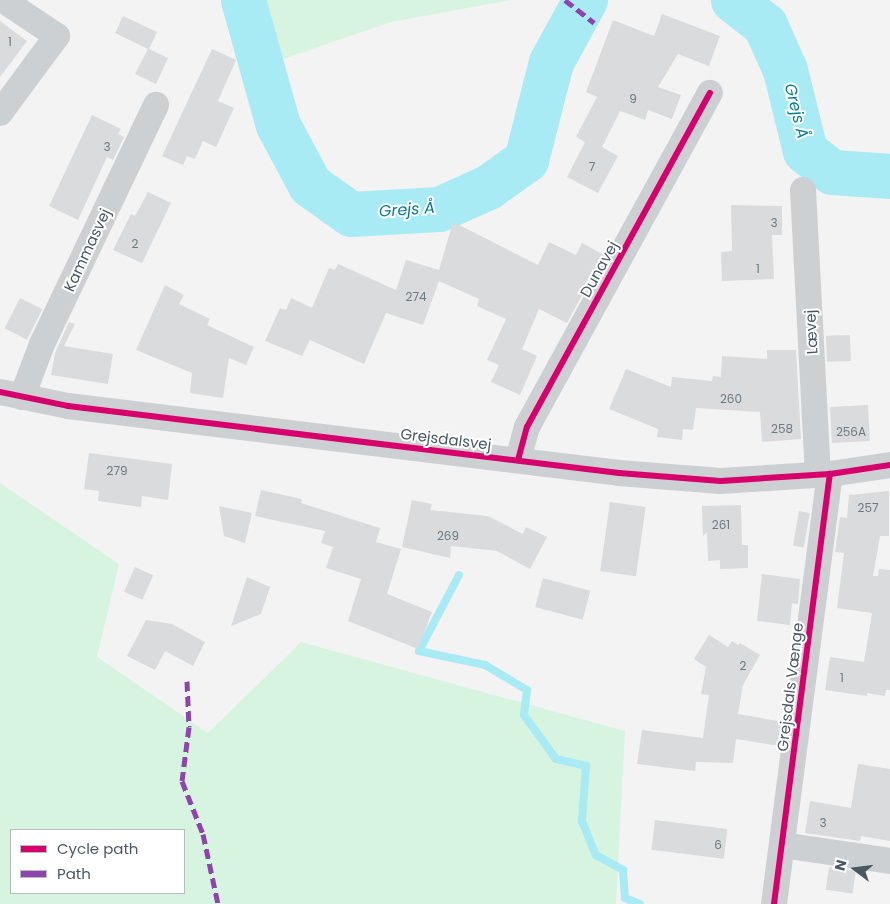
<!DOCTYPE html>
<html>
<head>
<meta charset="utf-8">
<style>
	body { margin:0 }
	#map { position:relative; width:890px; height:904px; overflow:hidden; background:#f4f3f3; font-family:Poppins,sans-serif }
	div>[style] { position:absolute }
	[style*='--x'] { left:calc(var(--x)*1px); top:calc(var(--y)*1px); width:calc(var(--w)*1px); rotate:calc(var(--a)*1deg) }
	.green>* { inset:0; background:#d7f4e0 }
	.stream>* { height:8px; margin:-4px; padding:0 4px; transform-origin:4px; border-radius:4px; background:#a8ebf4 }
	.river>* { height:45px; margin:-22.5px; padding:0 22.5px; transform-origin:22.5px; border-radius:22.5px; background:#a8ebf4 }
	.building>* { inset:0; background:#dadbdc; transform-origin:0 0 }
	.minor>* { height:26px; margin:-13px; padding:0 13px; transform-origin:13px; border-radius:13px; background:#cdd0d2 }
	.quiet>* { height:5px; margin-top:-2.5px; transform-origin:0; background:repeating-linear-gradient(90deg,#8e44ad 0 10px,transparent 0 15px) }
	.cycleway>* { height:6px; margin:-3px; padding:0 3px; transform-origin:3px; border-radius:3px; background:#d6006c }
	span { translate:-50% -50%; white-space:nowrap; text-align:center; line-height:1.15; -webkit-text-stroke:4px #fff; paint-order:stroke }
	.number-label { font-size:12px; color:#6e7a82 }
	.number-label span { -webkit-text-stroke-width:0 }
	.street-label { font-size:15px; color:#485862 }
	.water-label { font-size:16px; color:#047e92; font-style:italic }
	.legend { position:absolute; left:10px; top:829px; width:175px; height:65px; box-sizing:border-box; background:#fff; border:1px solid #b6bcc0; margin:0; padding:6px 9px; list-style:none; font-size:15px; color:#485862 }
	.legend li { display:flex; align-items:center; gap:10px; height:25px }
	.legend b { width:25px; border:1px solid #b6bcc0 }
	.north { position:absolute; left:830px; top:844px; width:50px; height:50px; -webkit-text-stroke:4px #fff; paint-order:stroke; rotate:285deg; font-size:14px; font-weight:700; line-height:20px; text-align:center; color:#485862 }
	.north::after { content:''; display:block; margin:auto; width:18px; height:22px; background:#485862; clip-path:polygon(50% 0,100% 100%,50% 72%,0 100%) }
</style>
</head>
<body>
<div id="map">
	<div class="green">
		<div style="clip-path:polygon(229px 0,511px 0,391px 22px,248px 71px)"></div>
		<div style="clip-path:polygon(evenodd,0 483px,119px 564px,97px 657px,208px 733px,301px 642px,625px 731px,616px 904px,0 904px,0 483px,184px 830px,184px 893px,11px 893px,11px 830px,184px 830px)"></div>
	</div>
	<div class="stream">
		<div style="--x:459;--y:575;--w:86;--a:117.8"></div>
		<div style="--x:419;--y:651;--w:67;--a:12"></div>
		<div style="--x:485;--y:665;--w:49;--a:30.8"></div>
		<div style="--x:527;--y:690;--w:25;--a:97"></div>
		<div style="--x:524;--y:715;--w:54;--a:54"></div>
		<div style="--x:556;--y:759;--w:31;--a:13"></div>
		<div style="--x:586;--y:766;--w:55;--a:94.2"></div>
		<div style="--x:582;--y:821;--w:37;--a:68"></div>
		<div style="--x:596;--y:855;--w:31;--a:29"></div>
		<div style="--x:623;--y:870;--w:28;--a:86"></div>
		<div style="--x:625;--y:898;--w:16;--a:22"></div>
	</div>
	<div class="river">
		<div style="--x:243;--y:0;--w:130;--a:74.4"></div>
		<div style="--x:278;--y:125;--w:68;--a:61.9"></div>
		<div style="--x:310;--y:185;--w:50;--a:35.3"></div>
		<div style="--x:351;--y:214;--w:88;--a:-3.3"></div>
		<div style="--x:439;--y:209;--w:54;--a:-24.2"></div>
		<div style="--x:488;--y:187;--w:47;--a:-35.4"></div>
		<div style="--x:526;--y:160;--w:101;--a:-75.7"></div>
		<div style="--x:551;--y:62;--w:71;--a:-61.3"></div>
		<div style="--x:733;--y:0;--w:41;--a:38"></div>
		<div style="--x:765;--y:25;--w:49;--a:66"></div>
		<div style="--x:785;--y:70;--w:83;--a:76.1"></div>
		<div style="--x:805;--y:151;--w:34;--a:38"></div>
		<div style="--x:832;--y:172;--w:58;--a:3.9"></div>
	</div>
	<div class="building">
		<div style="clip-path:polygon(662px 14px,720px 36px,709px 66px,678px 54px,658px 87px,681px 95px,672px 119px,648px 110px,645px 120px,620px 111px,602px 147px,618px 156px,598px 193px,567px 177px,585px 142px,576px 137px,597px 97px,586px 92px,613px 20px,654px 36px)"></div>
		<div style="clip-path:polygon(123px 16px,157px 32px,149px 49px,168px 58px,156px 84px,135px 74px,148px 49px,115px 33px)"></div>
		<div style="clip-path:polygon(0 21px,27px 41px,0 77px)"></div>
		<div style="clip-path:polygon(212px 49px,236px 60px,218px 101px,234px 108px,216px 147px,203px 141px,195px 159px,187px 156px,183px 165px,162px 156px)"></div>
		<div style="clip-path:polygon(92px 115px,121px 129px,118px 134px,124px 137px,113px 160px,107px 157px,78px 220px,49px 206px)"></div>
		<div style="clip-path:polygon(148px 192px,171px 203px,142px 263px,113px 250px,131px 214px,135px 216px)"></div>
		<div style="clip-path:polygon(731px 205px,782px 206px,782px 235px,772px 235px,774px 279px,722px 281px,721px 252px,732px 251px)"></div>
		<div style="clip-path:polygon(453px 222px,538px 265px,549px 242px,576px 255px,582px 243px,604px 255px,567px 323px,539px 309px,522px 349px,537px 356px,520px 395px,491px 382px,499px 365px,487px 360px,506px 319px,477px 306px,479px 299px,439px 281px,423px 325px,386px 313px,364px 364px,310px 340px,302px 356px,265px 341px,280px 308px,286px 310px,291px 298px,312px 308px,329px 268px,335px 270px,338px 264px,396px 290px,406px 260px,439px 270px)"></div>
		<div style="clip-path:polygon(165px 285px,184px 295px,179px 304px,210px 319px,207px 325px,254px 347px,246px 365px,229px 358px,223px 398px,190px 393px,192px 373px,136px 350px)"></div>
		<div style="left:20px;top:298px;width:25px;height:34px;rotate:27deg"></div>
		<div style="clip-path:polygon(69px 322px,75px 324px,64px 346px,113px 354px,108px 384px,51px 375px,55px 353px)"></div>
		<div style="left:850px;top:335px;width:26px;height:24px;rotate:88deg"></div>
		<div style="clip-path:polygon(767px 350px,796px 350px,801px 439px,762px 442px,760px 412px,696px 408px,693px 430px,683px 429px,682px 440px,657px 437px,658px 429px,609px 409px,626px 369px,671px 387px,672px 377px,712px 381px,713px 376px,721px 377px,722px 356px,767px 359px)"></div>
		<div style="left:868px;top:405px;width:36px;height:38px;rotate:87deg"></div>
		<div style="clip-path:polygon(89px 453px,172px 464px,168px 500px,142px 496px,141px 507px,98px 501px,99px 491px,84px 489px)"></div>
		<div style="clip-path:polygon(261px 490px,302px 499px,301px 503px,380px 528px,376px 542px,401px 549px,387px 594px,432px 612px,418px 649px,348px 621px,361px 579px,326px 568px,333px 547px,321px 543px,325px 531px,255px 516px)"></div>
		<div style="clip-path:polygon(889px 491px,889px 536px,880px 536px,873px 576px,878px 576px,879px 569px,890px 570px,890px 690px,886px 690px,885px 696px,867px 693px,867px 696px,825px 690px,830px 657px,864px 662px,872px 613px,837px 608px,844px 553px,835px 552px,840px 517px,847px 518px,849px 495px)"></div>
		<div style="clip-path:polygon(412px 500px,432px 504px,430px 510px,488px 516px,523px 534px,526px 527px,547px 537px,530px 569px,497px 551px,451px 546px,450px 558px,402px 547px)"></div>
		<div style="left:610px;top:502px;width:36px;height:70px;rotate:8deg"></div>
		<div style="clip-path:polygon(741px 505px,742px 545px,748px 545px,748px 568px,720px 569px,720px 560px,708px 561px,707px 532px,703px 536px,702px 506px)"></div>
		<div style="clip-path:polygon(219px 506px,252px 513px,245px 543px,224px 536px)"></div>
		<div style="left:799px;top:511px;width:11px;height:35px;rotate:10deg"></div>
		<div style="left:135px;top:567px;width:20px;height:27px;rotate:24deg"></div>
		<div style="clip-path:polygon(762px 574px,800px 579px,798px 604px,792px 603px,790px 625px,757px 621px)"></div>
		<div style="clip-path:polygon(247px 577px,270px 587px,261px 614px,231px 626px)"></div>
		<div style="left:543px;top:578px;width:49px;height:30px;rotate:15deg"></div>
		<div style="clip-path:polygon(146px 620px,172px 624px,205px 642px,193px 666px,165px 651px,155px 670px,127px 656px)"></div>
		<div style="clip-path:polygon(709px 635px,728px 647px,732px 641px,738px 645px,740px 643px,760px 655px,743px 685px,738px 714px,783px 722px,780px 746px,736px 739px,733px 763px,696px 762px,695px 771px,637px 764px,642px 730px,703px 738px,709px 695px,701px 694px,706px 667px,694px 659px)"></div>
		<div style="clip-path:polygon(858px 764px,890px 769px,890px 841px,861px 836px,860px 841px,805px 833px,810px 801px,851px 808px)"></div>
		<div style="left:655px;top:820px;width:73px;height:30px;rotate:7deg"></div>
		<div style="left:829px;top:867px;width:27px;height:23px;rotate:8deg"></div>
	</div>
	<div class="minor">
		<div style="--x:0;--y:113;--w:96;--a:-53.5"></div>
		<div style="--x:57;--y:36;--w:65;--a:-146.3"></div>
		<div style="--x:803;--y:190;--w:285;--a:87"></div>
		<div style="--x:0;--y:392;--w:69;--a:11.6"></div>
		<div style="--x:68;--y:406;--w:555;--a:6.93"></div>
		<div style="--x:619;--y:473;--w:102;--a:4.5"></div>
		<div style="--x:721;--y:481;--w:109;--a:-3.7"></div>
		<div style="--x:830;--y:474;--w:61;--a:-8.5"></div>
		<div style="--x:22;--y:397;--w:57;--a:-69.3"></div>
		<div style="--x:42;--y:344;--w:265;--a:-64.5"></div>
		<div style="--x:518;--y:460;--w:34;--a:-75"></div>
		<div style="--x:527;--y:427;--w:381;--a:-61.3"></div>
		<div style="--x:782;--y:845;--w:109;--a:8.4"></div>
		<div style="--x:774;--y:904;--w:434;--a:-82.6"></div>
	</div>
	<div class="quiet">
		<div style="--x:565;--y:0;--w:37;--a:38"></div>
		<div style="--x:187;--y:681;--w:46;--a:87.5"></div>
		<div style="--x:189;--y:727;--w:54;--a:97.4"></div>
		<div style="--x:182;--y:781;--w:57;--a:68.4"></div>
		<div style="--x:203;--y:834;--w:72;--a:77.9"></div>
	</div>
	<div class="cycleway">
		<div style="--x:0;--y:392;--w:69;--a:11.6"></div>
		<div style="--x:68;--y:406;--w:555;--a:6.93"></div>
		<div style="--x:619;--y:473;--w:102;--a:4.5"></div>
		<div style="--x:721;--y:481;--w:109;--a:-3.7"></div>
		<div style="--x:830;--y:474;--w:61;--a:-8.5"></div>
		<div style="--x:518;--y:460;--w:34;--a:-75"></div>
		<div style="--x:527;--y:427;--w:381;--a:-61.3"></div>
		<div style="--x:774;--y:904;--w:434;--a:-82.6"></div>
	</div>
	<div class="number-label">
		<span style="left:10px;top:42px">1</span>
		<span style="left:633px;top:99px">9</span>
		<span style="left:107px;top:147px">3</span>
		<span style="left:592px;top:167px">7</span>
		<span style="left:774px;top:223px">3</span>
		<span style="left:135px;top:244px">2</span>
		<span style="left:758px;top:269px">1</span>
		<span style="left:416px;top:297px">274</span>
		<span style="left:731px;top:399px">260</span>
		<span style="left:782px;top:429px">258</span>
		<span style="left:851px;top:432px">256A</span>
		<span style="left:117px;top:471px">279</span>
		<span style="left:868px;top:508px">257</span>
		<span style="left:721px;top:525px">261</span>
		<span style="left:448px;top:536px">269</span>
		<span style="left:743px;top:666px">2</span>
		<span style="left:842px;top:678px">1</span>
		<span style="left:823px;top:823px">3</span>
		<span style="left:718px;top:845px">6</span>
	</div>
	<div class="street-label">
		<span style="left:87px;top:250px;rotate:-65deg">Kammasvej</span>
		<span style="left:599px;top:269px;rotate:-61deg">Dunavej</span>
		<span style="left:811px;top:332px;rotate:-93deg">Lævej</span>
		<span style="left:446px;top:439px;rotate:7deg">Grejsdalsvej</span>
		<span style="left:790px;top:687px;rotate:-83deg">Grejsdals Vænge</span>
	</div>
	<div class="water-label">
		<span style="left:796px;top:111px;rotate:76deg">Grejs Å</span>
		<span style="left:407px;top:210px;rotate:-4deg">Grejs Å</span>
	</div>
	<ul class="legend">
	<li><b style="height:6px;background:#d6006c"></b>Cycle path</li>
	<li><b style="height:6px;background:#8e44ad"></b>Path</li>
	</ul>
	<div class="north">N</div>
</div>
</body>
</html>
